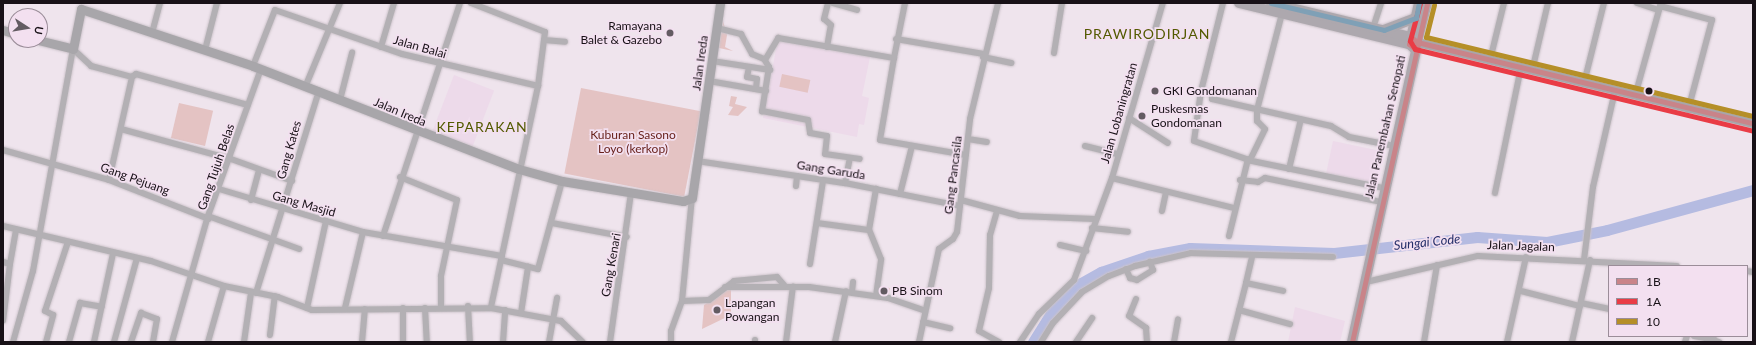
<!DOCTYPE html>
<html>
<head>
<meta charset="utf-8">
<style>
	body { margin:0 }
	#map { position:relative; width:1756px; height:345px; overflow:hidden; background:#efe4ed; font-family:Lato,sans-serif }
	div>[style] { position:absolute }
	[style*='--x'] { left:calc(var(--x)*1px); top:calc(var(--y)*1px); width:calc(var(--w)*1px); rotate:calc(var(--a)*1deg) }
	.built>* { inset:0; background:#eddaea; transform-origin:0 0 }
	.green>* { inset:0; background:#e4c3c3; transform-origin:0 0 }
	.river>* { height:11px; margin:-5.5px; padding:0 5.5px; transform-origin:5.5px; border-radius:5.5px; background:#b5bbe1 }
	.roads { filter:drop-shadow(0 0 1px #ccc3ca) drop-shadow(0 0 1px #ccc3ca) }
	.street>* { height:6px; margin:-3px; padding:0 3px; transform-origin:3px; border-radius:3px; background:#b3b0b4 }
	.secondary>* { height:9px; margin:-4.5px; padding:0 4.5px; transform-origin:4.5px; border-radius:4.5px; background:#a8a6aa }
	.primary>* { height:10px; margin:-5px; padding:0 5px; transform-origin:5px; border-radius:5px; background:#ada8ae }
	.bus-1>* { height:5px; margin:-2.5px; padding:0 2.5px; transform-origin:2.5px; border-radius:2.5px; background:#c98489 }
	.bus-2>* { height:5px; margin:-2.5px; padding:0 2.5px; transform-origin:2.5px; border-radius:2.5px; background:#e93c46 }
	.bus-3>* { height:5px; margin:-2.5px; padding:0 2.5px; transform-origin:2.5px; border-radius:2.5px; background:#b58f28 }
	.bus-4>* { height:5px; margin:-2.5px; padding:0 2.5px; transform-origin:2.5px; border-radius:2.5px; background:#7fa0b6 }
	.dots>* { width:11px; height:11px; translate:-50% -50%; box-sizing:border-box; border:2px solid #f3e0f0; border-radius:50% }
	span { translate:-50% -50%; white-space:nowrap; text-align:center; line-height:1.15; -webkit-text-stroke:3.5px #f3e0f0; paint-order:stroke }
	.poi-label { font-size:12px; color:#181117 }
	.right { translate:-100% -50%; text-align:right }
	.left { translate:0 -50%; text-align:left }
	.street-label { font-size:12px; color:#181117 }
	.park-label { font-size:12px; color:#661f19 }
	.water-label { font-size:13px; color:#242e69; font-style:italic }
	.quarter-label { font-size:14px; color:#535a01; letter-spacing:1px }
	.frame { position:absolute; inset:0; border:4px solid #181117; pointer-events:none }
	.legend { position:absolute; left:1608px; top:265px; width:140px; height:72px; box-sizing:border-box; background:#f3e0f0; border:1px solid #9b8d99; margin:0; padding:5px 7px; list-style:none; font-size:12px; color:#181117 }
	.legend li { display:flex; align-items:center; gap:8px; height:20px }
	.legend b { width:20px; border:1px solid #9b8d99 }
	.north { position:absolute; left:8px; top:8px; width:40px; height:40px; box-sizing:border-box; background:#f3e0f0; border:1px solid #9b8d99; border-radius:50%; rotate:102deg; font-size:11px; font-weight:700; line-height:16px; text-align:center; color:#181117 }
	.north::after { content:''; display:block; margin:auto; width:14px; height:18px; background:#635b62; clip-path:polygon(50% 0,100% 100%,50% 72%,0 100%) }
</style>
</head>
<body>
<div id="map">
	<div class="built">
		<div style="clip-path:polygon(778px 39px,870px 57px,862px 96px,869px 98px,864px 125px,859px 124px,857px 137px,763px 118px)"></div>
		<div style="left:454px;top:75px;width:43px;height:61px;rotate:21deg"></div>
		<div style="left:1333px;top:141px;width:51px;height:35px;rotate:12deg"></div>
		<div style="clip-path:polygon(1295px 307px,1345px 321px,1340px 342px,1288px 342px)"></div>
	</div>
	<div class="green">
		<div style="clip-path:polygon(723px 21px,727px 35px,725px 47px,733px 51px,719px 48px)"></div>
		<div style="left:782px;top:74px;width:29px;height:13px;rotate:12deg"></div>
		<div style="left:581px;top:88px;width:122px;height:87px;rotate:11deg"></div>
		<div style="clip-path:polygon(731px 96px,737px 97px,735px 104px,747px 107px,738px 116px,728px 115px,733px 107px,729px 106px)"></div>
		<div style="left:179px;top:103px;width:35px;height:36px;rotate:13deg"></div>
		<div style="left:878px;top:286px;width:12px;height:7px;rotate:9deg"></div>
		<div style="clip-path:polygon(731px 287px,731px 315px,702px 329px,704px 305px)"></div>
	</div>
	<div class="river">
		<div style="--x:1033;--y:342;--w:36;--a:-58"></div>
		<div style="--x:1052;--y:312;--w:41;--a:-45"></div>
		<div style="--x:1081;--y:283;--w:23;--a:-29"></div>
		<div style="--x:1101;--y:272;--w:50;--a:-18.8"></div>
		<div style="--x:1148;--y:256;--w:43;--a:-10.8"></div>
		<div style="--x:1190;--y:248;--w:144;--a:2"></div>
		<div style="--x:1334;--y:253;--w:144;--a:-6.4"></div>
		<div style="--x:1477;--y:237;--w:70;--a:4.1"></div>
		<div style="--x:1547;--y:242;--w:61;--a:-11.3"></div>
		<div style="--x:1607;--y:230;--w:151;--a:-15.3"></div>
	</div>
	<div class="roads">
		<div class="street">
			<div style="--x:471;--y:3;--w:79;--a:21.4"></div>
			<div style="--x:545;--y:32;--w:54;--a:97.4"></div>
			<div style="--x:833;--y:3;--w:25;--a:16"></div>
			<div style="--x:1223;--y:3;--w:91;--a:104"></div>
			<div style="--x:1201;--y:91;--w:50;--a:98"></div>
			<div style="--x:1194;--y:141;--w:61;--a:19"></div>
			<div style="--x:1252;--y:161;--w:135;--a:11.6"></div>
			<div style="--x:1637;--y:3;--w:23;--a:18"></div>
			<div style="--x:1660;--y:6;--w:54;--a:15.1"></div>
			<div style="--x:1712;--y:20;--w:93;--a:104.9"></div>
			<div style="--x:717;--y:28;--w:25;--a:14"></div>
			<div style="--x:741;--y:34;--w:23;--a:61"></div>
			<div style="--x:752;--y:54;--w:13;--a:23"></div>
			<div style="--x:764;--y:59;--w:9;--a:58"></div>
			<div style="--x:769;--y:67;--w:45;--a:99"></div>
			<div style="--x:762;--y:111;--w:47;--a:11.1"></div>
			<div style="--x:808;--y:120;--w:13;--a:81"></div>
			<div style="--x:810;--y:133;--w:17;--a:10"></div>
			<div style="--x:827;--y:136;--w:18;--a:96"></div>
			<div style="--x:825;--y:154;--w:35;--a:8"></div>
			<div style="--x:1373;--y:28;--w:26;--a:-72"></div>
			<div style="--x:152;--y:33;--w:31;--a:-75"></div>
			<div style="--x:896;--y:39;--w:89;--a:9.7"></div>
			<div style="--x:544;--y:40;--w:21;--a:5"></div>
			<div style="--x:381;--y:47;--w:46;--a:-73.5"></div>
			<div style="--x:827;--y:47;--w:22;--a:-80"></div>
			<div style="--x:831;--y:25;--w:9;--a:-139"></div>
			<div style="--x:824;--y:19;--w:16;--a:-76"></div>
			<div style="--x:73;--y:49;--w:25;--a:43"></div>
			<div style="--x:91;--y:66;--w:42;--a:15"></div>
			<div style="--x:205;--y:50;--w:49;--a:-75.7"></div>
			<div style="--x:1054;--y:53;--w:51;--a:-80.9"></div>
			<div style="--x:983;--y:57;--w:29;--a:12"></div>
			<div style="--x:894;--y:58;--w:83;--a:99.7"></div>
			<div style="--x:880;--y:140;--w:87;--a:9.9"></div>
			<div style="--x:765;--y:60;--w:26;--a:-59"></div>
			<div style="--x:778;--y:38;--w:118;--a:9.8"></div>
			<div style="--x:894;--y:58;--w:56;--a:-78.7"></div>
			<div style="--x:1490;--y:60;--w:59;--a:-76.2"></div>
			<div style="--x:712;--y:61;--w:59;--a:8.8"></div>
			<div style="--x:253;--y:66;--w:60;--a:-68.6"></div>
			<div style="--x:275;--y:10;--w:134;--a:19.1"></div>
			<div style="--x:402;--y:54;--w:140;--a:13.2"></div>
			<div style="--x:538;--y:86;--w:227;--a:102"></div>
			<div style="--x:749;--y:67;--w:10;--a:101"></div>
			<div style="--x:747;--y:77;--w:10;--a:11"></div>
			<div style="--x:757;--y:79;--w:10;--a:96"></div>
			<div style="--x:1532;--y:71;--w:70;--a:-76.8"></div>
			<div style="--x:132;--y:77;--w:5;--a:-37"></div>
			<div style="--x:136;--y:74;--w:116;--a:15.5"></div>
			<div style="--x:709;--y:81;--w:58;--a:10"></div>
			<div style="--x:1584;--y:83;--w:82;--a:-76"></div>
			<div style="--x:306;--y:85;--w:89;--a:-67.5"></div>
			<div style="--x:1201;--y:91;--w:11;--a:15"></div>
			<div style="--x:1212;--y:94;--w:5;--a:90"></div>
			<div style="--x:1212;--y:99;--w:122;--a:12.8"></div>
			<div style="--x:1331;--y:126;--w:21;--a:31"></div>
			<div style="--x:1349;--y:137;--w:46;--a:11.3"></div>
			<div style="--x:1635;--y:96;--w:97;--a:-74.4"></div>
			<div style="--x:340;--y:100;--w:49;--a:-75.7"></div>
			<div style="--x:1129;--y:118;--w:46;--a:32.7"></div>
			<div style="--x:121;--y:129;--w:114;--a:15.3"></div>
			<div style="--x:231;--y:159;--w:65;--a:19.8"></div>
			<div style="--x:968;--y:139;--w:19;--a:9"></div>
			<div style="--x:1085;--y:146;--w:34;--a:14"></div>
			<div style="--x:3;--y:150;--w:110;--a:15.8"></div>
			<div style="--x:109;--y:180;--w:107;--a:21.3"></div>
			<div style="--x:1250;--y:160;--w:34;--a:-64"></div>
			<div style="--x:1265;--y:129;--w:11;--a:-135"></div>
			<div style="--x:1257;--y:121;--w:11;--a:-90"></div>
			<div style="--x:1257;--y:110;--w:100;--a:-75.5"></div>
			<div style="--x:697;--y:161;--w:150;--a:8.5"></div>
			<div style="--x:845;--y:183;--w:117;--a:11.3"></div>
			<div style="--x:1289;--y:169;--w:51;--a:-76.5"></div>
			<div style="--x:400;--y:177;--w:61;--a:22"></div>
			<div style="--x:457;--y:200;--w:78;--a:101.9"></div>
			<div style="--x:441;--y:276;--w:31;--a:90"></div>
			<div style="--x:1112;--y:178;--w:126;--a:13.8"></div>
			<div style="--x:109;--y:180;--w:106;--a:-77.4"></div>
			<div style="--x:1240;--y:180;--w:18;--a:6"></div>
			<div style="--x:1258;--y:182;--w:8;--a:-30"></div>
			<div style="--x:1265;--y:178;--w:118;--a:11.7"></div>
			<div style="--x:845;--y:183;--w:25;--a:-79"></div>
			<div style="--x:796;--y:186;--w:10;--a:-84"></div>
			<div style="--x:219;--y:189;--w:150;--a:16.6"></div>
			<div style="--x:363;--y:232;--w:141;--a:9.8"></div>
			<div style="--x:1495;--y:193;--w:128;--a:-78.3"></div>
			<div style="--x:900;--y:194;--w:49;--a:-76"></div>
			<div style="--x:251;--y:200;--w:31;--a:-75"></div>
			<div style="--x:961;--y:200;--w:61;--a:15.2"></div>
			<div style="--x:1020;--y:216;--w:75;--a:2.3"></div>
			<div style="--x:997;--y:211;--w:25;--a:106"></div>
			<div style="--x:990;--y:235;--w:53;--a:91.1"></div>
			<div style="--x:989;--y:288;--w:44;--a:103.1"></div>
			<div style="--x:979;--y:331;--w:23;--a:29"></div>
			<div style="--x:1162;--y:211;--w:19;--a:-78"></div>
			<div style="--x:208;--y:216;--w:97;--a:19.9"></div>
			<div style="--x:552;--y:223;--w:76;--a:10.6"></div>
			<div style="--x:817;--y:223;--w:52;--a:7.7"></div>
			<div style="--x:3;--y:226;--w:152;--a:13.3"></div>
			<div style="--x:151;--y:261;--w:77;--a:18.9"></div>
			<div style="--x:224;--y:286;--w:55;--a:11.5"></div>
			<div style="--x:278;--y:297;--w:36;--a:21"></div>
			<div style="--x:312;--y:310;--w:179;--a:-0.6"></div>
			<div style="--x:491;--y:308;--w:71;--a:10.5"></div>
			<div style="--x:561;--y:321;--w:30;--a:44"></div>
			<div style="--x:1092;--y:228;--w:36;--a:6"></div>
			<div style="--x:383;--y:236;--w:245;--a:-71.7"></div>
			<div style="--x:1229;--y:236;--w:79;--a:-76.1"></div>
			<div style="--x:1060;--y:245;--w:27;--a:13"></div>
			<div style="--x:501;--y:260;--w:38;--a:14"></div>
			<div style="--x:538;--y:269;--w:91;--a:-74.7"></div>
			<div style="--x:1584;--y:260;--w:74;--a:-83"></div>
			<div style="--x:1593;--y:187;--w:98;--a:-77.1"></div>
			<div style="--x:3;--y:262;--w:7;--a:16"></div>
			<div style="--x:10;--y:264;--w:57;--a:97"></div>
			<div style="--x:10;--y:264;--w:35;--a:-80"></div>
			<div style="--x:810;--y:264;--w:84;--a:-81.1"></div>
			<div style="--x:1126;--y:269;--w:10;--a:66"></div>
			<div style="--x:1130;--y:278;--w:7;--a:16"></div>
			<div style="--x:1137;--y:280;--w:19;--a:-32"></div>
			<div style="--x:1153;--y:270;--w:9;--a:-111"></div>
			<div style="--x:1747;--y:271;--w:6;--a:9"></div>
			<div style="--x:1366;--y:282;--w:115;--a:-13.1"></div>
			<div style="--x:1478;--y:256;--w:199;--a:2.9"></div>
			<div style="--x:1246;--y:283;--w:28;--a:-77"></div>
			<div style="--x:725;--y:287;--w:84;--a:0"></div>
			<div style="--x:809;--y:287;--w:80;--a:7.9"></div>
			<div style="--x:888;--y:298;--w:39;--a:19"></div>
			<div style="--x:1521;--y:291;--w:61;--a:14.3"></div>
			<div style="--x:852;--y:292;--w:10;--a:-84"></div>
			<div style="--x:256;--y:293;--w:212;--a:-72.7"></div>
			<div style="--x:876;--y:296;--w:37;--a:-82"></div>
			<div style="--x:881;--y:259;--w:31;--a:-112"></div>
			<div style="--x:869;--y:230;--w:42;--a:-80.3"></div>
			<div style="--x:1136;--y:299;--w:18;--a:112"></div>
			<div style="--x:1129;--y:316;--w:21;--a:35"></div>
			<div style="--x:1146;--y:328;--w:14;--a:86"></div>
			<div style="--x:682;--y:301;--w:27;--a:-2"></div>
			<div style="--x:709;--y:300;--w:31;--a:-37"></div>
			<div style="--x:734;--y:281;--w:43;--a:-5.3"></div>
			<div style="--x:777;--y:277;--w:11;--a:49"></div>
			<div style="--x:1581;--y:303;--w:29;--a:12"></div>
			<div style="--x:468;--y:306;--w:36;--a:87"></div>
			<div style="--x:307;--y:308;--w:89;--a:-77.7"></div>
			<div style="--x:345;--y:308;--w:78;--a:-76.7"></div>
			<div style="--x:403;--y:308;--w:34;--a:90"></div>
			<div style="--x:425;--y:308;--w:34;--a:87"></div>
			<div style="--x:1239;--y:310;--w:53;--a:15.4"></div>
			<div style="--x:521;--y:313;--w:47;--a:-81.3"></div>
			<div style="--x:923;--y:322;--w:28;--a:13"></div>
			<div style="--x:270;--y:335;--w:39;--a:-83"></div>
			<div style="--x:1694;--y:336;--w:17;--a:10"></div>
			<div style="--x:1711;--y:339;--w:4;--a:-45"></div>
			<div style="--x:1711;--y:339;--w:9;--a:21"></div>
			<div style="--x:13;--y:342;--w:74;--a:-74.3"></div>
			<div style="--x:33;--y:271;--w:226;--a:-79.8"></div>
			<div style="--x:46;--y:342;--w:28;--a:-75"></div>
			<div style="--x:53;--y:315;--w:9;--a:-153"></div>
			<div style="--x:45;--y:311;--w:73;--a:-71.6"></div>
			<div style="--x:69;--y:342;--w:41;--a:-74.2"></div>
			<div style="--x:80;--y:303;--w:22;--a:10"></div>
			<div style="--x:94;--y:342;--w:91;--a:-77.9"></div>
			<div style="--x:114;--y:342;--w:87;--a:-74.7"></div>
			<div style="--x:131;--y:342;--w:31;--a:-71"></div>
			<div style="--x:141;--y:313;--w:17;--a:21"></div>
			<div style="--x:157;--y:319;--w:23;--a:100"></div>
			<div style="--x:172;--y:342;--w:131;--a:-74.1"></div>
			<div style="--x:208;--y:216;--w:156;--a:-70.2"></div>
			<div style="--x:208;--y:342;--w:58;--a:-74.1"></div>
			<div style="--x:244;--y:342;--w:49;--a:-81.9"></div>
			<div style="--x:362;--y:342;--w:33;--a:-85"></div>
			<div style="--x:503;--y:342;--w:32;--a:-86"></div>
			<div style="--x:549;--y:342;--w:45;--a:-79.7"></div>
			<div style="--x:610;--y:342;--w:151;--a:-82"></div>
			<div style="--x:671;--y:342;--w:11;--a:-90"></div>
			<div style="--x:671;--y:331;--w:32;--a:-70"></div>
			<div style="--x:682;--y:301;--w:103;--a:-84.5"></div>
			<div style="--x:755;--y:342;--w:2;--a:-90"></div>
			<div style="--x:786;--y:342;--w:56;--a:-82.9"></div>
			<div style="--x:835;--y:342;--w:52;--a:-77.8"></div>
			<div style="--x:919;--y:342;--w:95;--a:-77.9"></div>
			<div style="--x:939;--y:249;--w:17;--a:-36"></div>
			<div style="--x:953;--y:239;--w:8;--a:-60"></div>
			<div style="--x:957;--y:232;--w:114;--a:-83.4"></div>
			<div style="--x:970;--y:119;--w:119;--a:-76.4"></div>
			<div style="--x:1020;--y:342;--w:34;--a:-56"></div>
			<div style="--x:1039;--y:314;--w:49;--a:-44.2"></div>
			<div style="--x:1074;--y:280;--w:109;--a:-69.6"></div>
			<div style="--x:1112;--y:178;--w:182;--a:-73.8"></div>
			<div style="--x:1041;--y:342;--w:22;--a:-58"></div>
			<div style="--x:1053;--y:323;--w:42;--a:-46.9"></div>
			<div style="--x:1082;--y:292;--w:31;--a:-31"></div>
			<div style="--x:1109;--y:276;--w:28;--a:-21"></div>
			<div style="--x:1135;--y:266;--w:57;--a:-13.1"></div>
			<div style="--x:1191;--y:253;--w:142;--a:1.6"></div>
			<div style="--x:1076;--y:342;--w:29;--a:-56"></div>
			<div style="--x:1174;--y:342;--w:23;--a:-80"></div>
			<div style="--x:1231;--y:342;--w:61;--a:-75.7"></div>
			<div style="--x:1246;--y:283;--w:38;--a:12"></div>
			<div style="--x:1424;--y:342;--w:78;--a:-80.4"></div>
			<div style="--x:1507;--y:342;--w:87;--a:-77.4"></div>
			<div style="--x:1572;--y:342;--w:84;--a:-77.6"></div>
			<div style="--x:1685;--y:342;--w:6;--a:-72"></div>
		</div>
		<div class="secondary">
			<div style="--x:3;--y:30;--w:14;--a:17"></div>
			<div style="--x:38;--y:40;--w:36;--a:14"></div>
			<div style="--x:73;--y:49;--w:41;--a:-78.7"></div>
			<div style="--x:81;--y:9;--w:181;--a:18.3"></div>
			<div style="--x:253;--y:66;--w:285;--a:21.2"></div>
			<div style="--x:519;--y:169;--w:45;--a:15.6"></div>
			<div style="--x:562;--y:181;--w:123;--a:9.4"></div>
			<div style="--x:683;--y:201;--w:9;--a:-18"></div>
			<div style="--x:692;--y:198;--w:197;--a:-81.8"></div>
			<div style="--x:1416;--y:48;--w:6;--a:-81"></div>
			<div style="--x:1417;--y:42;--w:346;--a:13.6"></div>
		</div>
		<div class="primary">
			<div style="--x:1239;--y:3;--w:175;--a:13.6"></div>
			<div style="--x:1409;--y:44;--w:7;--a:-16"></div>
			<div style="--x:1271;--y:3;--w:144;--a:13.7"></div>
			<div style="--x:1411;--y:37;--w:8;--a:40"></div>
			<div style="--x:1384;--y:30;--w:34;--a:-21"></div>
			<div style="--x:1410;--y:42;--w:40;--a:-77"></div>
			<div style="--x:1417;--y:42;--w:40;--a:-75.6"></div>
			<div style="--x:1352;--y:342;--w:299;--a:-77.6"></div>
			<div style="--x:1416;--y:50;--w:9;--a:-139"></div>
		</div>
	</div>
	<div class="bus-1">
		<div style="--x:1416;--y:50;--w:9;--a:-139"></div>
		<div style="--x:1409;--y:44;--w:7;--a:-74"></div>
		<div style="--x:1411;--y:37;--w:8;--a:40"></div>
		<div style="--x:1417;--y:42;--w:346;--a:13.6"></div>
		<div style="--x:1352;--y:342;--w:347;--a:-77.5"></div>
	</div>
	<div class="bus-2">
		<div style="--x:1420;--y:3;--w:39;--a:105"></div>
		<div style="--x:1410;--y:41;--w:9;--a:58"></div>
		<div style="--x:1415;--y:49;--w:346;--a:13.6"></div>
	</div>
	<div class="bus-3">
		<div style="--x:1434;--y:5;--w:33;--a:104"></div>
		<div style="--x:1426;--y:37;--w:336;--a:13.6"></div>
	</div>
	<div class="bus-4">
		<div style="--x:1271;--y:3;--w:116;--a:13.4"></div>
		<div style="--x:1384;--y:30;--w:34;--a:-21"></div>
		<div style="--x:1416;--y:18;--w:15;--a:-79"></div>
	</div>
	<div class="dots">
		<div style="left:670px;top:33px;background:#635b62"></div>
		<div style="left:1155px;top:91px;background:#635b62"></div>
		<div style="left:1649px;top:91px;background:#181117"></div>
		<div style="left:1142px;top:116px;background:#635b62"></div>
		<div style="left:884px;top:291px;background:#635b62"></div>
		<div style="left:717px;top:310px;background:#635b62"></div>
	</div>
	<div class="poi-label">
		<span class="right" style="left:662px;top:33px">Ramayana<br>Balet &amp; Gazebo</span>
		<span class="left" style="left:1163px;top:91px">GKI Gondomanan</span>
		<span class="left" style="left:1151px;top:116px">Puskesmas<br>Gondomanan</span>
		<span class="left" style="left:892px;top:291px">PB Sinom</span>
		<span class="left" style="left:725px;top:310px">Lapangan<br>Powangan</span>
	</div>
	<div class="street-label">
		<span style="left:420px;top:47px;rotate:16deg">Jalan Balai</span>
		<span style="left:700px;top:63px;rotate:-82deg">Jalan Ireda</span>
		<span style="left:400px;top:112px;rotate:23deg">Jalan Ireda</span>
		<span style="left:1119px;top:113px;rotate:-74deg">Jalan Lobaningratan</span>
		<span style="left:1385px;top:127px;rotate:-77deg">Jalan Panembahan Senopati</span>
		<span style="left:289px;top:150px;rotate:-74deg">Gang Kates</span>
		<span style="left:216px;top:167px;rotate:-71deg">Gang Tujuh Belas</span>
		<span style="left:831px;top:170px;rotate:9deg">Gang Garuda</span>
		<span style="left:953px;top:175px;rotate:-83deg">Gang Pancasila</span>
		<span style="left:135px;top:179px;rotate:20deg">Gang Pejuang</span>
		<span style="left:304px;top:204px;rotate:16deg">Gang Masjid</span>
		<span style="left:1521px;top:246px;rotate:2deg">Jalan Jagalan</span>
		<span style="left:611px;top:265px;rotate:-80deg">Gang Kenari</span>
	</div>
	<div class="park-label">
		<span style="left:633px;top:142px">Kuburan Sasono<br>Loyo (kerkop)</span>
	</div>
	<div class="water-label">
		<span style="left:1427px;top:242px;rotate:-6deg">Sungai Code</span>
	</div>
	<div class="quarter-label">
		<span style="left:1147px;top:34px">PRAWIRODIRJAN</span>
		<span style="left:482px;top:127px">KEPARAKAN</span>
	</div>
	<div class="frame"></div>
	<ul class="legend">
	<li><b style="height:5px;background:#c98489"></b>1B</li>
	<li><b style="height:5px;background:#e93c46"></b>1A</li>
	<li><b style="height:5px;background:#b58f28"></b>10</li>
	</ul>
	<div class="north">U</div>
</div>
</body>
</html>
